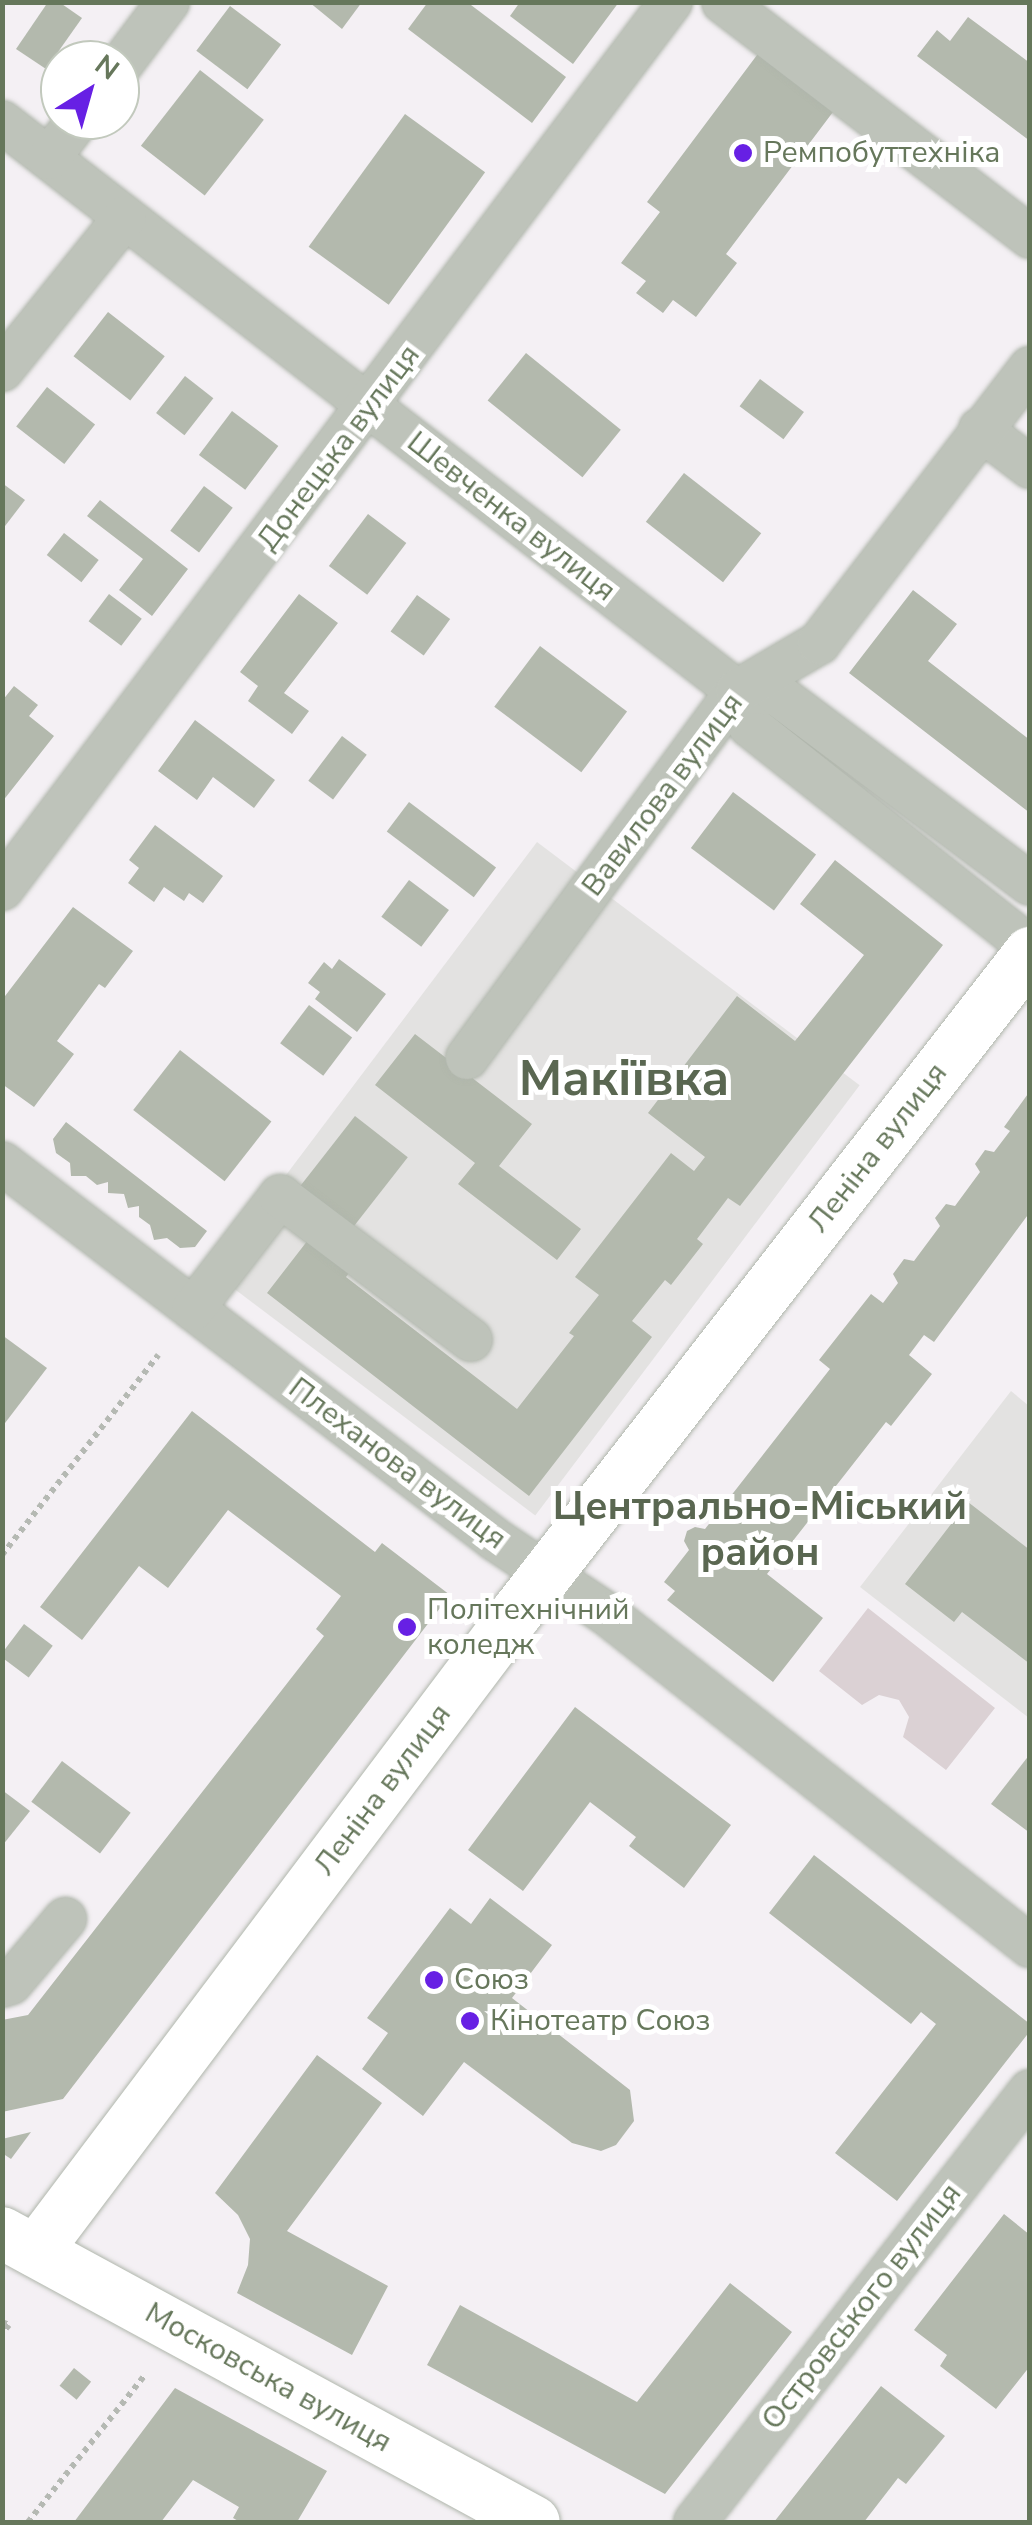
<!DOCTYPE html>
<html>
<head>
<meta charset="utf-8">
<style>
	body { margin:0 }
	#map { position:relative; width:1032px; height:2525px; overflow:hidden; background:#f4f0f4; font-family:"Nunito Sans",sans-serif }
	div>[style] { position:absolute }
	[style*='--x'] { left:calc(var(--x)*1px); top:calc(var(--y)*1px); width:calc(var(--w)*1px); rotate:calc(var(--a)*1deg) }
	.built>* { inset:0; background:#e3e2e1; transform-origin:0 0 }
	.green>* { inset:0; background:#dbd1d4 }
	.building>* { inset:0; background:#b3b9ad; transform-origin:0 0 }
	.path>* { height:6px; margin-top:-3px; transform-origin:0; background:repeating-linear-gradient(90deg,#b5b9b3 0 5px,transparent 0 10px) }
	.roads { filter:drop-shadow(0 0 2px #b0b6ac) drop-shadow(0 0 2px #b0b6ac) }
	.minor>* { height:42px; margin:-21px; padding:0 21px; transform-origin:21px; border-radius:21px; background:#bec3ba }
	.major>* { height:52px; margin:-26px; padding:0 26px; transform-origin:26px; border-radius:26px; background:#fff }
	.dots>* { width:28px; height:28px; translate:-50% -50%; box-sizing:border-box; border:5px solid #fff; border-radius:50% }
	span { translate:-50% -50%; white-space:nowrap; text-align:center; line-height:1.15; -webkit-text-stroke:10px #fff; paint-order:stroke }
	.poi-label { font-size:30px; color:#66775b }
	.left { translate:0 -50%; text-align:left }
	.street-label { font-size:30px; color:#66775b }
	.district-label { font-size:40px; color:#5a6751; font-weight:700 }
	.town-label { font-size:50px; color:#5a6751; font-weight:700 }
	.frame { position:absolute; inset:0; border:5px solid #66775b; pointer-events:none }
	.north { position:absolute; left:40px; top:40px; width:100px; height:100px; box-sizing:border-box; background:#fff; border:2px solid #c2c9bd; border-radius:50%; rotate:37deg; font-size:28px; font-weight:700; line-height:40px; text-align:center; color:#66775b }
	.north::after { content:''; display:block; margin:auto; width:35px; height:45px; background:#6720e4; clip-path:polygon(50% 0,100% 100%,50% 72%,0 100%) }
</style>
</head>
<body>
<div id="map">
	<div class="built">
		<div style="left:537px;top:842px;width:404px;height:539px;rotate:37deg"></div>
		<div style="clip-path:polygon(1011px 1391px,1029px 1406px,1029px 1718px,860px 1587px)"></div>
	</div>
	<div class="green">
		<div style="clip-path:polygon(868px 1608px,995px 1708px,946px 1770px,903px 1737px,909px 1717px,899px 1700px,879px 1695px,862px 1705px,819px 1671px)"></div>
	</div>
	<div class="building">
		<div style="clip-path:polygon(48px 2px,59px 2px,82px 18px,46px 69px,16px 49px)"></div>
		<div style="clip-path:polygon(309px 2px,362px 2px,342px 29px)"></div>
		<div style="clip-path:polygon(428px 2px,467px 2px,566px 77px,532px 123px,408px 29px)"></div>
		<div style="clip-path:polygon(520px 2px,619px 2px,573px 64px,510px 16px)"></div>
		<div style="left:230px;top:6px;width:64px;height:56px;rotate:37deg"></div>
		<div style="clip-path:polygon(968px 17px,1030px 63px,1030px 141px,917px 56px,937px 30px,950px 41px)"></div>
		<div style="clip-path:polygon(763px 47px,839px 104px,726px 254px,737px 263px,696px 317px,673px 300px,663px 313px,636px 293px,646px 281px,621px 263px,660px 212px,647px 202px)"></div>
		<div style="left:200px;top:70px;width:81px;height:96px;rotate:38deg"></div>
		<div style="left:405px;top:114px;width:99px;height:164px;rotate:36deg"></div>
		<div style="left:108px;top:312px;width:72px;height:56px;rotate:38deg"></div>
		<div style="left:526px;top:353px;width:122px;height:61px;rotate:39deg"></div>
		<div style="left:185px;top:376px;width:36px;height:47px;rotate:38deg"></div>
		<div style="left:760px;top:379px;width:55px;height:34px;rotate:37deg"></div>
		<div style="left:47px;top:387px;width:61px;height:50px;rotate:38deg"></div>
		<div style="left:232px;top:411px;width:58px;height:55px;rotate:37deg"></div>
		<div style="left:684px;top:473px;width:98px;height:62px;rotate:38deg"></div>
		<div style="clip-path:polygon(2px 483px,25px 500px,2px 530px)"></div>
		<div style="left:204px;top:486px;width:36px;height:56px;rotate:37deg"></div>
		<div style="clip-path:polygon(100px 500px,188px 569px,152px 616px,119px 590px,143px 559px,87px 516px)"></div>
		<div style="left:368px;top:514px;width:48px;height:65px;rotate:37deg"></div>
		<div style="left:64px;top:533px;width:44px;height:28px;rotate:38deg"></div>
		<div style="clip-path:polygon(913px 590px,957px 624px,928px 661px,1030px 740px,1030px 813px,849px 673px)"></div>
		<div style="left:109px;top:594px;width:41px;height:34px;rotate:37deg"></div>
		<div style="clip-path:polygon(299px 594px,338px 623px,284px 693px,309px 711px,292px 734px,248px 701px,258px 686px,240px 672px)"></div>
		<div style="left:417px;top:595px;width:41px;height:45px;rotate:36deg"></div>
		<div style="left:540px;top:646px;width:109px;height:76px;rotate:37deg"></div>
		<div style="clip-path:polygon(14px 686px,38px 705px,29px 716px,54px 736px,2px 802px,2px 701px)"></div>
		<div style="clip-path:polygon(195px 720px,275px 780px,254px 808px,213px 777px,197px 800px,158px 771px)"></div>
		<div style="left:342px;top:736px;width:31px;height:56px;rotate:37deg"></div>
		<div style="left:733px;top:792px;width:104px;height:70px;rotate:37deg"></div>
		<div style="left:409px;top:802px;width:109px;height:37px;rotate:37deg"></div>
		<div style="clip-path:polygon(155px 825px,223px 876px,203px 903px,189px 893px,184px 901px,164px 887px,154px 902px,128px 883px,139px 868px,129px 860px)"></div>
		<div style="clip-path:polygon(835px 860px,943px 945px,740px 1206px,728px 1198px,697px 1239px,703px 1244px,671px 1285px,665px 1280px,632px 1321px,652px 1337px,529px 1496px,267px 1293px,308px 1240px,349px 1273px,346px 1277px,517px 1409px,574px 1336px,569px 1333px,599px 1295px,575px 1277px,671px 1153px,694px 1171px,705px 1157px,648px 1113px,737px 996px,795px 1041px,864px 955px,800px 904px)"></div>
		<div style="left:409px;top:880px;width:50px;height:46px;rotate:37deg"></div>
		<div style="clip-path:polygon(73px 907px,133px 951px,105px 988px,99px 984px,57px 1041px,74px 1054px,34px 1107px,2px 1084px,2px 1000px)"></div>
		<div style="clip-path:polygon(339px 959px,386px 994px,357px 1032px,315px 999px,320px 992px,308px 983px,324px 962px,332px 969px)"></div>
		<div style="left:309px;top:1005px;width:54px;height:48px;rotate:37deg"></div>
		<div style="clip-path:polygon(415px 1034px,532px 1124px,499px 1166px,581px 1229px,557px 1260px,458px 1184px,475px 1163px,375px 1085px)"></div>
		<div style="left:180px;top:1050px;width:116px;height:76px;rotate:38deg"></div>
		<div style="clip-path:polygon(1030px 1091px,1030px 1212px,934px 1342px,924px 1335px,909px 1355px,932px 1374px,891px 1426px,886px 1422px,767px 1574px,823px 1618px,773px 1682px,667px 1600px,675px 1591px,664px 1582px,689px 1550px,684px 1541px,687px 1531px,695px 1527px,705px 1529px,830px 1369px,819px 1360px,871px 1294px,883px 1303px,898px 1283px,893px 1274px,904px 1259px,914px 1261px,940px 1226px,935px 1218px,946px 1204px,955px 1206px,980px 1172px,975px 1164px,985px 1150px,994px 1152px,1010px 1131px,1004px 1127px)"></div>
		<div style="left:355px;top:1116px;width:67px;height:93px;rotate:38deg"></div>
		<div style="clip-path:polygon(66px 1122px,207px 1231px,195px 1247px,180px 1248px,167px 1238px,154px 1240px,150px 1225px,139px 1217px,139px 1206px,128px 1208px,124px 1194px,108px 1193px,108px 1182px,97px 1185px,86px 1176px,71px 1176px,70px 1163px,56px 1153px,53px 1139px)"></div>
		<div style="clip-path:polygon(2px 1335px,47px 1368px,2px 1427px)"></div>
		<div style="clip-path:polygon(192px 1411px,375px 1552px,382px 1543px,450px 1595px,63px 2099px,2px 2112px,2px 2020px,28px 2015px,324px 1636px,316px 1629px,341px 1596px,228px 1510px,168px 1588px,139px 1566px,82px 1640px,40px 1607px)"></div>
		<div style="clip-path:polygon(968px 1502px,1030px 1550px,1030px 1664px,962px 1612px,954px 1622px,905px 1584px)"></div>
		<div style="left:24px;top:1624px;width:36px;height:40px;rotate:37deg"></div>
		<div style="clip-path:polygon(575px 1707px,731px 1825px,684px 1888px,629px 1846px,636px 1837px,590px 1802px,523px 1891px,468px 1850px)"></div>
		<div style="clip-path:polygon(1030px 1754px,1030px 1833px,991px 1804px)"></div>
		<div style="left:62px;top:1761px;width:86px;height:51px;rotate:37deg"></div>
		<div style="clip-path:polygon(2px 1790px,30px 1811px,2px 1846px)"></div>
		<div style="clip-path:polygon(814px 1855px,1030px 2024px,1030px 2031px,897px 2201px,835px 2153px,936px 2024px,921px 2012px,911px 2024px,769px 1913px)"></div>
		<div style="clip-path:polygon(490px 1898px,552px 1945px,512px 1998px,630px 2090px,634px 2121px,616px 2145px,601px 2151px,572px 2143px,464px 2062px,423px 2116px,362px 2069px,388px 2033px,367px 2018px,450px 1908px,471px 1924px)"></div>
		<div style="clip-path:polygon(317px 2055px,382px 2103px,287px 2231px,388px 2286px,352px 2355px,237px 2293px,248px 2265px,250px 2239px,238px 2215px,215px 2193px)"></div>
		<div style="clip-path:polygon(31px 2132px,11px 2159px,2px 2153px,2px 2139px)"></div>
		<div style="clip-path:polygon(1004px 2214px,1030px 2235px,1030px 2366px,996px 2409px,940px 2366px,947px 2355px,914px 2330px)"></div>
		<div style="clip-path:polygon(730px 2283px,792px 2332px,665px 2494px,427px 2365px,460px 2305px,637px 2402px)"></div>
		<div style="left:74px;top:2368px;width:22px;height:23px;rotate:39deg"></div>
		<div style="clip-path:polygon(881px 2386px,945px 2436px,906px 2484px,898px 2478px,864px 2522px,774px 2522px)"></div>
		<div style="clip-path:polygon(175px 2388px,327px 2471px,297px 2522px,240px 2522px,233px 2518px,239px 2507px,193px 2480px,161px 2522px,74px 2522px)"></div>
	</div>
	<div class="path">
		<div style="--x:2;--y:1555;--w:254;--a:-52"></div>
		<div style="--x:2;--y:2322;--w:8;--a:23"></div>
		<div style="--x:9;--y:2325;--w:11;--a:131"></div>
		<div style="--x:28;--y:2522;--w:188;--a:-51.5"></div>
	</div>
	<div class="roads">
		<div class="minor">
			<div style="--x:723;--y:2;--w:387;--a:37.4"></div>
			<div style="--x:120;--y:66;--w:80;--a:-53.1"></div>
			<div style="--x:2;--y:122;--w:930;--a:37.75"></div>
			<div style="--x:737;--y:691;--w:37;--a:70"></div>
			<div style="--x:750;--y:726;--w:357;--a:38.3"></div>
			<div style="--x:49;--y:158;--w:48;--a:-52.7"></div>
			<div style="--x:2;--y:370;--w:196;--a:-51.2"></div>
			<div style="--x:980;--y:429;--w:63;--a:37.2"></div>
			<div style="--x:737;--y:691;--w:40;--a:4.3"></div>
			<div style="--x:777;--y:694;--w:316;--a:36.9"></div>
			<div style="--x:2;--y:889;--w:1111;--a:-52.98"></div>
			<div style="--x:467;--y:1058;--w:456;--a:-53.7"></div>
			<div style="--x:737;--y:691;--w:95;--a:-30.3"></div>
			<div style="--x:819;--y:643;--w:347;--a:-52.5"></div>
			<div style="--x:2;--y:1163;--w:621;--a:37.35"></div>
			<div style="--x:496;--y:1540;--w:133;--a:33.7"></div>
			<div style="--x:607;--y:1614;--w:538;--a:38.13"></div>
			<div style="--x:193;--y:1309;--w:143;--a:-52.4"></div>
			<div style="--x:280;--y:1196;--w:239;--a:37"></div>
			<div style="--x:2;--y:1986;--w:9;--a:-18"></div>
			<div style="--x:11;--y:1983;--w:84;--a:-49.8"></div>
			<div style="--x:695;--y:2522;--w:546;--a:-52.14"></div>
		</div>
		<div class="major">
			<div style="--x:2;--y:2233;--w:605;--a:28.51"></div>
			<div style="--x:36;--y:2251;--w:801;--a:-53.02"></div>
			<div style="--x:518;--y:1611;--w:834;--a:-52.11"></div>
		</div>
	</div>
	<div class="dots">
		<div style="left:743px;top:153px;background:#6720e4"></div>
		<div style="left:407px;top:1627px;background:#6720e4"></div>
		<div style="left:434px;top:1980px;background:#6720e4"></div>
		<div style="left:470px;top:2021px;background:#6720e4"></div>
	</div>
	<div class="poi-label">
		<span class="left" style="left:763px;top:153px">Ремпобуттехніка</span>
		<span class="left" style="left:427px;top:1627px">Полiтехнiчний<br>коледж</span>
		<span class="left" style="left:454px;top:1980px">Союз</span>
		<span class="left" style="left:490px;top:2021px">Кінотеатр Союз</span>
	</div>
	<div class="street-label">
		<span style="left:339px;top:448px;rotate:-53deg">Донецька вулиця</span>
		<span style="left:511px;top:517px;rotate:38deg">Шевченка вулиця</span>
		<span style="left:663px;top:795px;rotate:-53deg">Вавилова вулиця</span>
		<span style="left:878px;top:1148px;rotate:-52deg">Леніна вулиця</span>
		<span style="left:397px;top:1464px;rotate:37deg">Плеханова вулиця</span>
		<span style="left:383px;top:1790px;rotate:-53deg">Леніна вулиця</span>
		<span style="left:862px;top:2307px;rotate:-52deg">Островського вулиця</span>
		<span style="left:268px;top:2378px;rotate:29deg">Московська вулиця</span>
	</div>
	<div class="district-label">
		<span style="left:760px;top:1529px">Центрально-Міський<br>район</span>
	</div>
	<div class="town-label">
		<span style="left:624px;top:1079px">Макіївка</span>
	</div>
	<div class="frame"></div>
	<div class="north">N</div>
</div>
</body>
</html>
